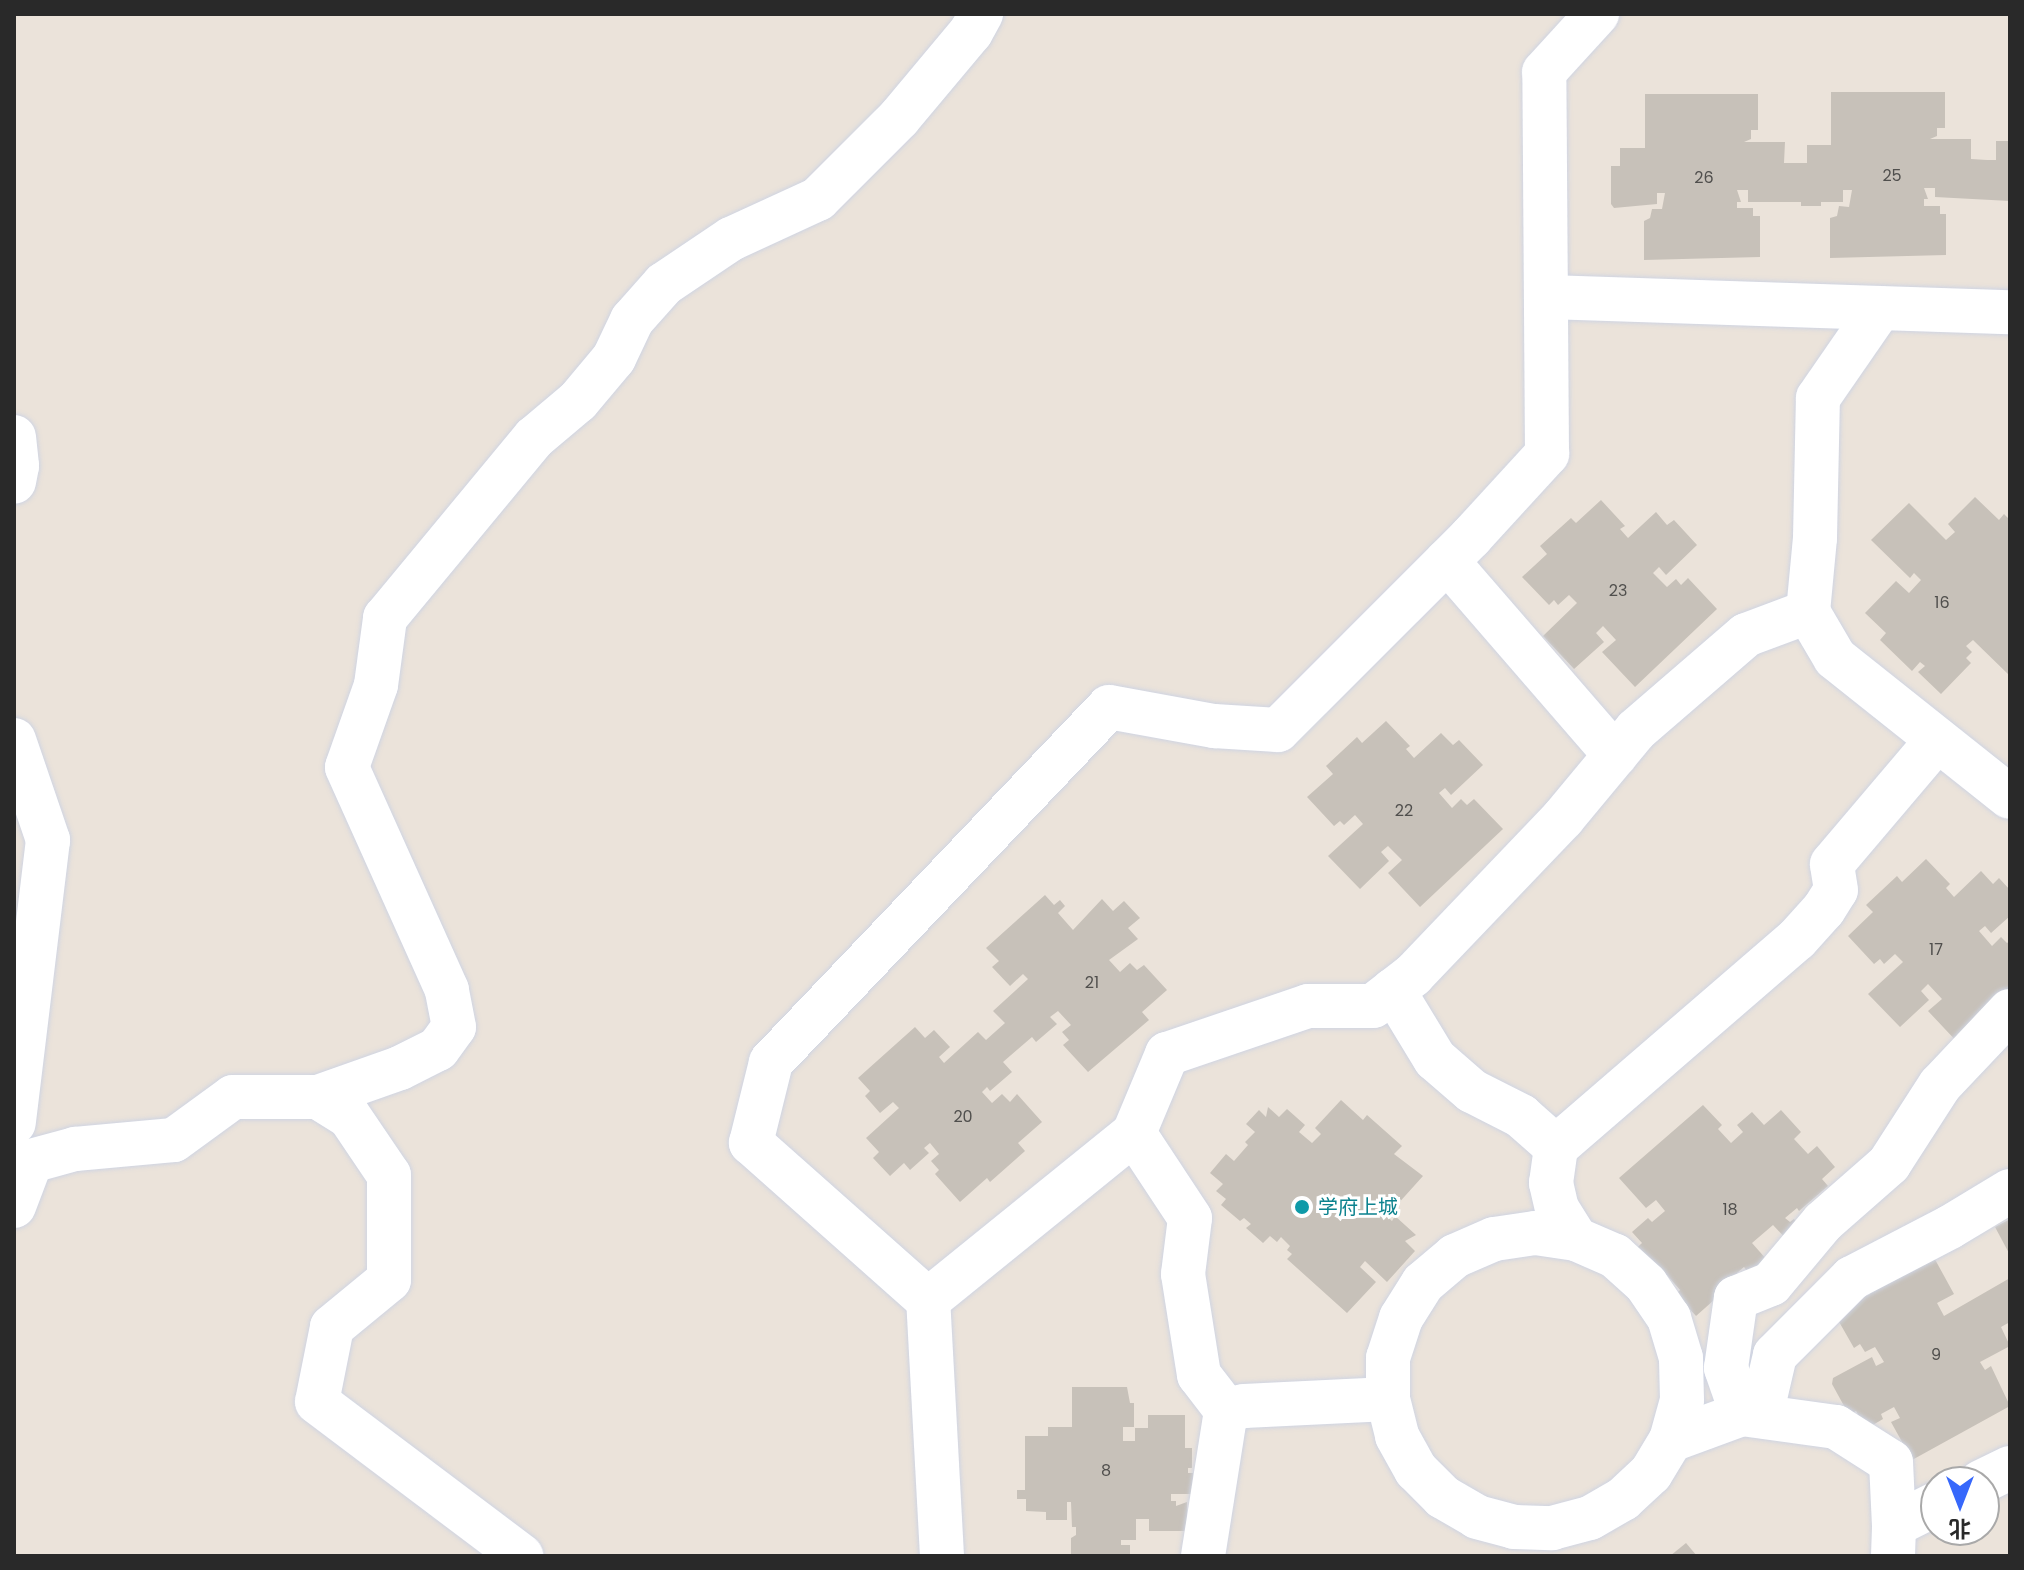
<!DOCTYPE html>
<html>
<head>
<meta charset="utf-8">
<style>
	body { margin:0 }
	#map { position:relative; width:2024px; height:1570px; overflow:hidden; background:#ebe3da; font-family:Poppins,"Noto Sans SC",sans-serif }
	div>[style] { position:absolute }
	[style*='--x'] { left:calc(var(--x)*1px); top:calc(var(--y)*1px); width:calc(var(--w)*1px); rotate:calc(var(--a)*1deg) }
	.building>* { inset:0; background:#c7c1b9 }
	.roads { filter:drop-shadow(0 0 2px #cfd4e2) drop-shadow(0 0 2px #cfd4e2) }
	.minor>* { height:44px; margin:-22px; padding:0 22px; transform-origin:22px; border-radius:22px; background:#fff }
	.dots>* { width:22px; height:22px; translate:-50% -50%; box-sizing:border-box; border:4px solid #fff; border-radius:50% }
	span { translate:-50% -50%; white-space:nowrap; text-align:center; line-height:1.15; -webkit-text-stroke:6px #fff; paint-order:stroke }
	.number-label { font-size:16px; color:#504f4d }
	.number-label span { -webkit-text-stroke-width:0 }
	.culture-label { font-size:20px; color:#0d838f }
	.left { translate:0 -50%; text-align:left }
	.frame { position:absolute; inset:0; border:16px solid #292929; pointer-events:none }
	.north { position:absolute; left:1920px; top:1466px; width:80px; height:80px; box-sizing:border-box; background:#fff; border:2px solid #a9a9a9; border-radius:50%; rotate:180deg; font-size:22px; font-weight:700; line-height:32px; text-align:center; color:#292929 }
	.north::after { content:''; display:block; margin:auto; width:28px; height:36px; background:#3768fb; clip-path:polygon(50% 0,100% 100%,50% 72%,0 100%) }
</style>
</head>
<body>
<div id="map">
	<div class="building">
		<div style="clip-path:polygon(1831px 92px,1945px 92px,1945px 128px,1937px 128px,1937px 136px,1930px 139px,1971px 139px,1971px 159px,1987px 160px,1996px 160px,1996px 141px,2010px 141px,2010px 201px,1935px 197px,1935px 188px,1924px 188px,1928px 199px,1924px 199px,1924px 206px,1940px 206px,1940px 214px,1946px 214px,1946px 255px,1830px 258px,1830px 218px,1837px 216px,1839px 206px,1849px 207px,1852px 190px,1843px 190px,1843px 202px,1821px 202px,1821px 206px,1801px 206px,1801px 202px,1748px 202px,1748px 190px,1737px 190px,1741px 202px,1737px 202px,1737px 208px,1753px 208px,1753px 216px,1760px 216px,1760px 257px,1644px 260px,1644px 221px,1650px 218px,1652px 209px,1662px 209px,1665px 193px,1657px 193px,1657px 204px,1614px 208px,1611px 204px,1611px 166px,1620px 166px,1620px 148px,1645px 148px,1645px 94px,1758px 94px,1758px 130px,1751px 130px,1751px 139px,1744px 142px,1785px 142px,1784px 163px,1807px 163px,1807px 145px,1831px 145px)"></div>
		<div style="clip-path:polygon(1975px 497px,1999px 520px,2004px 514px,2010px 520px,2010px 676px,1973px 640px,1966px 646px,1972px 652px,1966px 658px,1971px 663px,1941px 694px,1918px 672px,1925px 666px,1920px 662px,1912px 671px,1880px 640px,1886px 633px,1865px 613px,1896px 581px,1909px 593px,1921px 580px,1914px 573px,1910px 578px,1871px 540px,1909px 503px,1946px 540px,1955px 532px,1948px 524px)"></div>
		<div style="clip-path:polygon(1601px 500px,1625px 526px,1620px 529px,1628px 538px,1656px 512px,1667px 525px,1674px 520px,1697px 545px,1666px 575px,1659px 567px,1653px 573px,1667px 587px,1676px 579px,1681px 585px,1688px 578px,1717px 609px,1635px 687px,1602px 652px,1616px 640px,1603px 626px,1596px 633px,1604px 642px,1574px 669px,1543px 636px,1577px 603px,1569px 595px,1558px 605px,1554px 600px,1549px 605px,1522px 577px,1547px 554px,1540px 546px,1571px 518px,1576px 523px)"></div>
		<div style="clip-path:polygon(1386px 721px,1410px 746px,1406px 749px,1414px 758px,1441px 733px,1453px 745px,1459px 740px,1483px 765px,1451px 795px,1445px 788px,1439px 793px,1452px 808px,1461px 799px,1467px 805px,1474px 799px,1503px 829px,1420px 907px,1388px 873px,1402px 860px,1388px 846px,1381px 852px,1389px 861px,1360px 889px,1328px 856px,1363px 824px,1355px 815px,1344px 825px,1340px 821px,1334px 826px,1307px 797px,1333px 774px,1326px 766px,1357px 737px,1362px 743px)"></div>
		<div style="clip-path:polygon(1926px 859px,1950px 884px,1946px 888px,1954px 897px,1981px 871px,1993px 884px,1999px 878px,2010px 890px,2010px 916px,1991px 933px,1985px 926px,1979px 931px,1992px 946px,2001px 937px,2007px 943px,2010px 941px,2010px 998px,1960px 1045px,1928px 1011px,1942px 999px,1928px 984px,1921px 991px,1929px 1000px,1900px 1027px,1868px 994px,1903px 962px,1895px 954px,1884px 964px,1880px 959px,1874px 964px,1848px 936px,1873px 912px,1866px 905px,1897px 876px,1902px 882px)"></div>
		<div style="clip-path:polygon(1045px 895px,1054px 905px,1060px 900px,1065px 906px,1058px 913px,1073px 930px,1102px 899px,1113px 911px,1124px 901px,1140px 918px,1128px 928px,1138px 939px,1109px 960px,1120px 972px,1130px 963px,1137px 970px,1144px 965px,1167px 990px,1142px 1012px,1149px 1020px,1088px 1072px,1063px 1045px,1069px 1040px,1062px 1032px,1071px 1025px,1058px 1011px,1050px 1017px,1057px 1024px,1036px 1042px,1032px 1037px,1003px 1062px,1012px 1072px,990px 1091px,987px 1087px,982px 1092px,992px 1103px,1002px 1094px,1010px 1102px,1017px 1094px,1042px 1122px,1018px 1143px,1025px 1151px,990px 1182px,987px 1178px,960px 1202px,935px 1174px,939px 1170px,931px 1161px,939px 1154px,930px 1143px,924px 1148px,929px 1153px,910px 1170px,904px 1163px,890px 1176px,873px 1158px,879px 1152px,866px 1138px,899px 1108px,893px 1102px,880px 1113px,865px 1096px,870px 1091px,858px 1078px,915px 1027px,925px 1038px,934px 1030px,950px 1047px,939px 1057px,944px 1063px,978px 1032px,986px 1040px,1005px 1023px,993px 1011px,1028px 979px,1023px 974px,1010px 986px,992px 967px,999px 961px,986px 948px)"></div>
		<div style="clip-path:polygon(1341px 1100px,1363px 1120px,1367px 1115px,1402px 1146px,1394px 1154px,1423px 1176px,1396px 1206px,1388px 1199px,1379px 1209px,1392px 1221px,1395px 1216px,1416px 1235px,1405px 1241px,1415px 1251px,1387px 1282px,1365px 1261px,1360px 1267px,1376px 1282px,1347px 1313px,1287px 1259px,1292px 1254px,1287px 1250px,1290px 1246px,1281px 1237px,1277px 1242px,1270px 1236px,1263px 1243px,1246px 1228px,1251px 1224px,1244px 1218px,1240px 1221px,1221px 1205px,1226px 1199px,1216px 1191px,1223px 1184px,1210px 1173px,1226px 1154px,1234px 1161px,1248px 1145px,1245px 1142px,1255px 1132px,1246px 1124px,1259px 1110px,1266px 1117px,1268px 1107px,1279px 1117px,1287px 1109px,1305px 1125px,1299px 1132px,1312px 1143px,1321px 1134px,1315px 1128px)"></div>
		<div style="clip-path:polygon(1703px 1105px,1722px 1125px,1718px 1129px,1731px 1143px,1743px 1132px,1737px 1125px,1752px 1112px,1764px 1125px,1781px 1110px,1801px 1132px,1794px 1139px,1808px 1154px,1817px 1146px,1835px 1167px,1822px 1179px,1828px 1186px,1799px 1211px,1797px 1208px,1785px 1218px,1790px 1222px,1794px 1219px,1803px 1230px,1789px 1242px,1773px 1225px,1752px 1243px,1767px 1260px,1750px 1275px,1744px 1267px,1737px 1273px,1740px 1277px,1696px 1316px,1676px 1294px,1680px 1290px,1667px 1275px,1658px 1282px,1628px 1256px,1642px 1243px,1632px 1232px,1648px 1218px,1652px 1222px,1665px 1211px,1656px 1200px,1646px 1208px,1619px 1178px)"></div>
		<div style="clip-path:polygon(2010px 1219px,2010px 1255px,1995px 1227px)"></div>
		<div style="clip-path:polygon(1932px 1254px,1954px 1294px,1937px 1303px,1944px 1316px,2010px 1278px,2010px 1322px,2001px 1327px,2010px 1346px,1980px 1362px,1985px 1370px,1991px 1366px,2010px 1406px,1912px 1460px,1891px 1422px,1900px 1418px,1894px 1407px,1881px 1414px,1883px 1419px,1866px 1429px,1856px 1411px,1849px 1415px,1832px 1384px,1833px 1378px,1872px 1357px,1876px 1366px,1884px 1362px,1875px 1347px,1865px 1352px,1860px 1344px,1854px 1348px,1834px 1313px,1870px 1294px,1863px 1282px)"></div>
		<div style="clip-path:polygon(1072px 1387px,1127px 1387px,1130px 1403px,1134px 1403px,1134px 1427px,1123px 1427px,1123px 1441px,1135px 1441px,1135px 1428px,1148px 1428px,1148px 1415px,1185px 1415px,1185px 1448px,1192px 1448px,1192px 1468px,1188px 1468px,1188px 1473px,1193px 1473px,1192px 1494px,1171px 1494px,1171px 1501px,1176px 1501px,1176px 1506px,1187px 1502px,1187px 1531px,1149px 1531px,1149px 1519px,1136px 1519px,1136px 1540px,1121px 1540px,1121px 1545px,1130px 1545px,1130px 1556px,1071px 1556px,1071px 1538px,1076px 1535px,1076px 1527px,1072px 1527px,1071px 1502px,1067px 1502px,1067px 1520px,1046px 1520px,1046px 1512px,1026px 1511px,1026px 1499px,1017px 1499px,1017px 1490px,1025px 1490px,1025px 1436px,1048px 1436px,1048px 1427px,1072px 1427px)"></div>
		<div style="clip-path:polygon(1686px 1543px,1697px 1556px,1670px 1556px)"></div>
	</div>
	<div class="roads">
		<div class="minor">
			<div style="--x:1547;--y:297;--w:463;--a:1.9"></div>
			<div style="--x:14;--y:437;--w:29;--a:84"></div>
			<div style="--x:17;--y:466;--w:16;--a:101"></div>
			<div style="--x:1447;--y:561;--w:257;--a:49.1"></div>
			<div style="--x:1808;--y:612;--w:74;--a:-84.6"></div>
			<div style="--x:1815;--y:538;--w:140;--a:-88.8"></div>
			<div style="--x:1818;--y:398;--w:109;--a:-55.4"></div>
			<div style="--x:14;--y:740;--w:106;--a:71.2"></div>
			<div style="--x:48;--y:840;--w:285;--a:96.9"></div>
			<div style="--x:1393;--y:990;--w:81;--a:58.7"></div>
			<div style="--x:1435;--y:1059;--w:49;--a:40.9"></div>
			<div style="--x:1472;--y:1091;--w:55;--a:27"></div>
			<div style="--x:1521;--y:1116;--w:47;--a:41.5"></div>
			<div style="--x:318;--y:1097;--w:87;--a:-19.5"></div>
			<div style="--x:400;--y:1068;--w:42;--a:-26.6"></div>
			<div style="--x:438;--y:1049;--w:27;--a:-54"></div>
			<div style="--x:454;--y:1027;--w:38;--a:-101"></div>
			<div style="--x:447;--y:990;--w:244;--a:-114.2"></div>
			<div style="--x:347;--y:767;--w:87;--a:-70.5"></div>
			<div style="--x:376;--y:685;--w:68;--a:-82.3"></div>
			<div style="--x:385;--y:618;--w:234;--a:-50.4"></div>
			<div style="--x:534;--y:438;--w:57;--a:-40.1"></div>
			<div style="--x:578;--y:401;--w:56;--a:-50.1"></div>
			<div style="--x:614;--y:358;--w:42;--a:-64.7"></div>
			<div style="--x:632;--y:320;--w:48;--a:-48.4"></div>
			<div style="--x:664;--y:284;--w:81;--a:-33.9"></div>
			<div style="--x:731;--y:239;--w:96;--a:-24.7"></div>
			<div style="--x:818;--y:199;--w:115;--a:-45"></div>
			<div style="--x:899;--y:118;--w:112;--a:-50.1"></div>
			<div style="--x:971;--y:32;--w:21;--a:-61"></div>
			<div style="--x:14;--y:1206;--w:48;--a:-69.3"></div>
			<div style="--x:31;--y:1161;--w:46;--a:-15.3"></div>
			<div style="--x:75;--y:1149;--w:99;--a:-5.2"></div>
			<div style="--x:174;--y:1140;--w:73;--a:-36.1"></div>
			<div style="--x:233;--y:1097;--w:85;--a:0"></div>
			<div style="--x:318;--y:1097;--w:36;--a:32"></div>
			<div style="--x:349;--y:1116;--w:71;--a:55.9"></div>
			<div style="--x:389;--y:1175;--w:105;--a:90"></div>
			<div style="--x:389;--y:1280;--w:74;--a:140.5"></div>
			<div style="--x:332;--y:1327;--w:76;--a:101.3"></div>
			<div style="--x:317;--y:1402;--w:256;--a:37"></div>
			<div style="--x:1576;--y:1239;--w:36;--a:-122"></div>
			<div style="--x:1557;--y:1209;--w:27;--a:-103"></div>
			<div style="--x:1551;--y:1183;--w:36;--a:-82"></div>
			<div style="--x:1556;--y:1147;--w:318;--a:-40.8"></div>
			<div style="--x:1797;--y:939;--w:40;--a:-48"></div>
			<div style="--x:1824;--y:909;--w:22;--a:-58"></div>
			<div style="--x:1836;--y:890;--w:26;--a:-99"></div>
			<div style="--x:1832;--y:864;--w:162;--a:-49.7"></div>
			<div style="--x:928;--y:1300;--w:265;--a:-39"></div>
			<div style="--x:1388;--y:1399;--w:144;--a:177.2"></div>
			<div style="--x:1244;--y:1406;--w:18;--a:167"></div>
			<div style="--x:1226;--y:1410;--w:44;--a:-127.6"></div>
			<div style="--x:1199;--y:1375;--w:102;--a:-99"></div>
			<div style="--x:1183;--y:1274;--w:56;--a:-82.9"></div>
			<div style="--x:1190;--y:1218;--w:102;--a:-123.4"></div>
			<div style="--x:1134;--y:1133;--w:86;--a:-67.3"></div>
			<div style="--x:1167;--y:1054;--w:149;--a:-18.8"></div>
			<div style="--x:1308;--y:1006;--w:65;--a:0"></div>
			<div style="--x:1373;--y:1006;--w:51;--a:-37.8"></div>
			<div style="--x:1413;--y:975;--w:217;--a:-46.3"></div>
			<div style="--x:1563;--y:818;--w:114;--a:-50.3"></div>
			<div style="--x:1636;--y:730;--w:145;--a:-40.8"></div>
			<div style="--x:1746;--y:635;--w:66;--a:-20.4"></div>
			<div style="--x:1808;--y:612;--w:53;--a:59.6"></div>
			<div style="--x:1835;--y:658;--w:223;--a:38.5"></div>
			<div style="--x:1742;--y:1414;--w:28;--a:-35"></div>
			<div style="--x:1765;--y:1398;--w:44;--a:-76.9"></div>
			<div style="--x:1775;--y:1355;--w:109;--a:-45"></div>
			<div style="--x:1852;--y:1278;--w:110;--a:-27.5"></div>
			<div style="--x:1950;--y:1227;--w:70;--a:-31"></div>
			<div style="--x:1742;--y:1414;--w:95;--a:7.9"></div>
			<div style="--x:1836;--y:1427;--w:65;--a:32.5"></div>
			<div style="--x:1891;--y:1462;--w:63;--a:87.3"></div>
			<div style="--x:1671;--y:1440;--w:41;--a:-74.6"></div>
			<div style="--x:1682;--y:1400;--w:42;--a:-91.4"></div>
			<div style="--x:1681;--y:1358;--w:42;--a:-106.7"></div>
			<div style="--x:1669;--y:1318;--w:41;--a:-124.1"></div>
			<div style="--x:1646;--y:1284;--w:42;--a:-137.9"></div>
			<div style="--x:1615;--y:1256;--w:43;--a:-156.4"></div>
			<div style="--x:1576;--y:1239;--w:41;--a:-171.7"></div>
			<div style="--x:1535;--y:1233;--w:41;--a:171.7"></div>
			<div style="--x:1494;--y:1239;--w:43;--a:156.4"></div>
			<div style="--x:1455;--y:1256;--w:42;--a:139.8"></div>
			<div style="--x:1423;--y:1283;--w:41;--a:122.2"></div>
			<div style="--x:1401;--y:1318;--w:42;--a:108"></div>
			<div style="--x:1388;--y:1358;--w:41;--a:90"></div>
			<div style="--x:1388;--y:1399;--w:38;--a:76"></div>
			<div style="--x:1397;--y:1436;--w:39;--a:61"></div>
			<div style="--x:1416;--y:1470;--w:38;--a:45"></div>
			<div style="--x:1443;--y:1497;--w:39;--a:30"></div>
			<div style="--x:1477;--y:1517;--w:38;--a:15"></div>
			<div style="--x:1514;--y:1527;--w:38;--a:2"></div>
			<div style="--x:1552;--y:1528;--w:39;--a:-15"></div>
			<div style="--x:1590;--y:1518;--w:38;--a:-30"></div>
			<div style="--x:1623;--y:1499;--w:38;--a:-43"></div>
			<div style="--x:1651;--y:1473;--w:39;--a:-59"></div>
			<div style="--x:1671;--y:1440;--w:76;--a:-20.1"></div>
			<div style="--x:1742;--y:1414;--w:49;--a:-109.2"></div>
			<div style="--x:1726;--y:1368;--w:71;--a:-81.9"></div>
			<div style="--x:1736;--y:1298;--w:38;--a:-22"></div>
			<div style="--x:1771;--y:1284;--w:81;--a:-50"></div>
			<div style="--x:1823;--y:1222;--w:88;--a:-41.3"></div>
			<div style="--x:1889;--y:1164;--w:94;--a:-57.2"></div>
			<div style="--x:1940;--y:1085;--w:102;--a:-46.6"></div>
			<div style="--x:1981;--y:1482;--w:32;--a:-26"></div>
			<div style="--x:942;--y:1556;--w:256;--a:-93.1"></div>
			<div style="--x:928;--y:1300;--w:237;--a:-138.4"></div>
			<div style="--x:751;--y:1143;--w:83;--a:-76.1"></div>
			<div style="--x:771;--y:1062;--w:490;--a:-46.4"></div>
			<div style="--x:1109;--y:707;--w:107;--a:10.3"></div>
			<div style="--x:1214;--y:726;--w:64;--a:3.6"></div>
			<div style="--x:1278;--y:730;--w:273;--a:-45"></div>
			<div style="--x:1471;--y:537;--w:113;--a:-47.5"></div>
			<div style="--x:1547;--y:454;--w:382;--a:-90.4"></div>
			<div style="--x:1544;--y:72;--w:79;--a:-47.6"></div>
			<div style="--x:1203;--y:1556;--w:148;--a:-81"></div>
			<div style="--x:1893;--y:1556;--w:31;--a:-88"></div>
			<div style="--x:1894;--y:1525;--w:47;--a:-26.6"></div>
		</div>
	</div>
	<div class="dots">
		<div style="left:1302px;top:1207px;background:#0f9aa8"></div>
	</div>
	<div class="number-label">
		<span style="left:1892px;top:176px">25</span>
		<span style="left:1704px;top:178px">26</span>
		<span style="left:1618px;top:591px">23</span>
		<span style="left:1942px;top:603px">16</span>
		<span style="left:1404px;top:811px">22</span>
		<span style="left:1936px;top:950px">17</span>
		<span style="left:1092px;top:983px">21</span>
		<span style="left:963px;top:1117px">20</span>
		<span style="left:1730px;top:1210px">18</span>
		<span style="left:1936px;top:1355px">9</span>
		<span style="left:1106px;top:1471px">8</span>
	</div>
	<div class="culture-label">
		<span class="left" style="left:1318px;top:1207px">学府上城</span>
	</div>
	<div class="frame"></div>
	<div class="north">北</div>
</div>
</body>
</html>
